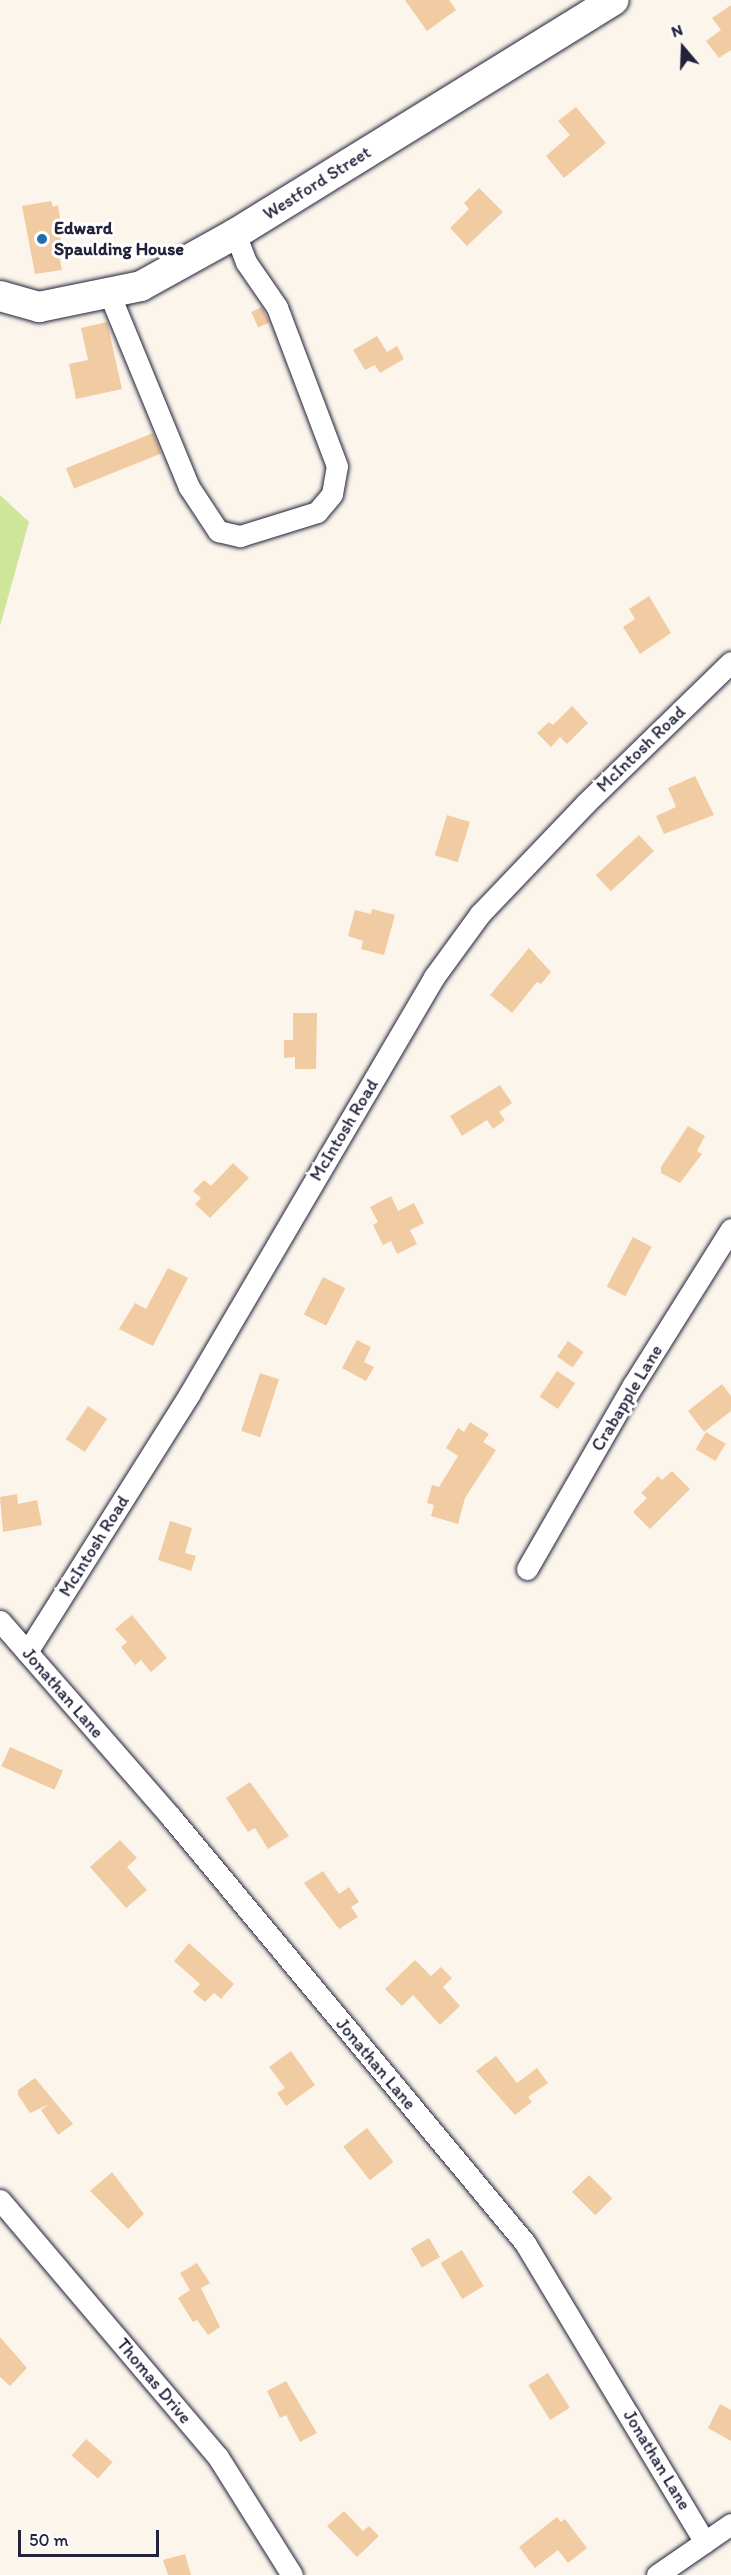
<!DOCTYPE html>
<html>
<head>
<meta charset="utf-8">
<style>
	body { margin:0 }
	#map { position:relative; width:731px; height:2575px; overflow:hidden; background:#fcf5ec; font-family:Itim,sans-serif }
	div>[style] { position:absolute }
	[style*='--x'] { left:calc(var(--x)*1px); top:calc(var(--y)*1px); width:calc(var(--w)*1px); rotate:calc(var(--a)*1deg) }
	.green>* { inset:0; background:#cee59a }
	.building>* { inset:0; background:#f1cba1; transform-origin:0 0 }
	.roads { filter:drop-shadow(0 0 2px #22223b) drop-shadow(0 0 2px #22223b) }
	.minor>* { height:21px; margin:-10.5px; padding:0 10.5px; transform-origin:10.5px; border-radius:10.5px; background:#fff }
	.secondary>* { height:30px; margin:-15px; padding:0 15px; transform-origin:15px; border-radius:15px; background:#fff }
	.dots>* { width:16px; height:16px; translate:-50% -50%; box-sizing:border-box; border:3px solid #fff; border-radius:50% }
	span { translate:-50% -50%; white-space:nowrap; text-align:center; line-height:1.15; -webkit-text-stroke:6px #fff; paint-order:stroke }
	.street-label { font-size:18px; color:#22223b }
	.poi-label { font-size:18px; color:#22223b; font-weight:700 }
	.left { translate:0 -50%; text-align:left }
	.north { position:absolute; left:653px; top:18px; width:60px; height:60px; -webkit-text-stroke:4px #fff; paint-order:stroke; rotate:341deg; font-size:16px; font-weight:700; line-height:24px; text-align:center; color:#22223b }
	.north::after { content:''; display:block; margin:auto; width:21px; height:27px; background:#22223b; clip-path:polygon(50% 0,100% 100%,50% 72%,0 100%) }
	.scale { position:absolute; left:18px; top:2530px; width:141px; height:27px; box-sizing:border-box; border:3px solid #22223b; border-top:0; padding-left:8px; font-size:18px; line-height:21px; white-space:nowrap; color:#22223b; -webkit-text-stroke:4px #fff; paint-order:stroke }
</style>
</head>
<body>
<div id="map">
	<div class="green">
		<div style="clip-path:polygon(0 495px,29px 522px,0 626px)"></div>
	</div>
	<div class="building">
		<div style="clip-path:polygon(405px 0,449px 0,456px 10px,427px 31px)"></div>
		<div style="clip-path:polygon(731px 5px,731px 50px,719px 58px,706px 41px,721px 30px,712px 18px)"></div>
		<div style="clip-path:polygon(576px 107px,606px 143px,564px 178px,546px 156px,570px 135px,558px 121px)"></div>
		<div style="clip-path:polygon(479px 188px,503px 212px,467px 246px,450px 228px,469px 209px,464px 203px)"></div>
		<div style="clip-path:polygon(51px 201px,53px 207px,58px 205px,62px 231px,59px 231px,64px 254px,59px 255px,62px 270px,35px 274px,22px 206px)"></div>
		<div style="left:262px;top:307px;width:17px;height:12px;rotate:65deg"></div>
		<div style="clip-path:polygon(107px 322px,122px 389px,76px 399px,69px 364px,88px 360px,81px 328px)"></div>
		<div style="clip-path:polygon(377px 336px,387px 352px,397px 346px,404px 359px,380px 373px,375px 365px,365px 370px,353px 350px)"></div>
		<div style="left:153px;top:433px;width:22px;height:94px;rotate:68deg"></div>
		<div style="clip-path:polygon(649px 596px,671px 633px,640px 654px,623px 627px,635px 619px,629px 609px)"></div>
		<div style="clip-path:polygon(572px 706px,588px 723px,567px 744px,560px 737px,551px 747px,537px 733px,549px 722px,553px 725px)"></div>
		<div style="clip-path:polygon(695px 776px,714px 815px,664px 834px,656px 816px,676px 807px,668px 788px)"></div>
		<div style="left:447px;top:815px;width:24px;height:42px;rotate:17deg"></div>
		<div style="left:639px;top:835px;width:22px;height:59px;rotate:47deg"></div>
		<div style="clip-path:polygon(372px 909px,395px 915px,384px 955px,361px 949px,363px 941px,348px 936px,355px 910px,371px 914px)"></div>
		<div style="clip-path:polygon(529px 948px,551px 972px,541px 984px,537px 982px,512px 1013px,490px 995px)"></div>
		<div style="clip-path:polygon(293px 1013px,317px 1013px,316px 1069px,295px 1069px,295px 1057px,284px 1058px,284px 1040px,293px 1040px)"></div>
		<div style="clip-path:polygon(500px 1085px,512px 1103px,499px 1112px,505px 1120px,493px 1129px,487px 1120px,462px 1136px,450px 1116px)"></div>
		<div style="clip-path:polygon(688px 1126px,705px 1136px,697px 1151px,702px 1154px,680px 1183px,661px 1173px,661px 1167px)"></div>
		<div style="clip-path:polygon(233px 1163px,249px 1178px,210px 1218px,195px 1204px,201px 1198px,193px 1191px,204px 1180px,211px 1186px)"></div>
		<div style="clip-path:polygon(391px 1196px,398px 1211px,414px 1203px,424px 1223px,410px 1230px,417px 1244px,397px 1254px,391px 1241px,383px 1245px,373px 1225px,378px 1222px,370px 1207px)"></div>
		<div style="left:633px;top:1237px;width:21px;height:56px;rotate:28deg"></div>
		<div style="clip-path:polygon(168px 1268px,188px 1278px,153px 1346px,119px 1329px,135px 1303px,146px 1309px)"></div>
		<div style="left:323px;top:1277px;width:25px;height:42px;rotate:27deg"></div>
		<div style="clip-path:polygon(357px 1340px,371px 1347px,364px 1362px,374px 1367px,366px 1381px,342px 1368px)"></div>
		<div style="left:568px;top:1341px;width:19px;height:19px;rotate:35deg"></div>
		<div style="left:557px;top:1371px;width:22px;height:31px;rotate:34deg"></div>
		<div style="left:260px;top:1373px;width:20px;height:61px;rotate:18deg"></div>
		<div style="clip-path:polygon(722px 1384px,731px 1396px,731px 1411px,704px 1432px,688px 1411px)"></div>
		<div style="left:88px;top:1406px;width:23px;height:40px;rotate:34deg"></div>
		<div style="clip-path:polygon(470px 1422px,489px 1434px,483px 1442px,496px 1450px,465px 1498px,458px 1524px,431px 1516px,434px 1505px,427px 1503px,432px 1485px,439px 1487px,458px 1456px,446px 1448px,458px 1428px,464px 1432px)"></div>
		<div style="left:706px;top:1432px;width:23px;height:20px;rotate:31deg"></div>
		<div style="clip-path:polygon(672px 1471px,690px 1489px,650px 1529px,633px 1512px,647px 1498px,641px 1493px,658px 1476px,662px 1480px)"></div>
		<div style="clip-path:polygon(17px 1494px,18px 1504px,37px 1500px,42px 1525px,3px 1532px,0 1497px)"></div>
		<div style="clip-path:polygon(170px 1521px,192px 1528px,185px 1553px,196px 1556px,191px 1571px,158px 1560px)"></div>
		<div style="clip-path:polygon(132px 1615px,167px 1658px,151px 1672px,141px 1660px,135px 1665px,121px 1647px,127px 1642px,115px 1629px)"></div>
		<div style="left:10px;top:1747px;width:58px;height:21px;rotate:24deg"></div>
		<div style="clip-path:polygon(250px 1782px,289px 1836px,268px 1849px,255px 1828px,248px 1832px,226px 1798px)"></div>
		<div style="clip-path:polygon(120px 1840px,137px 1858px,127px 1867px,147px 1890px,126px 1908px,90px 1867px)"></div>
		<div style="clip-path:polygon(323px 1871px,339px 1894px,349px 1887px,359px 1902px,351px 1907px,358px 1917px,339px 1929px,304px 1883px)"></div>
		<div style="clip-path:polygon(189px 1943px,234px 1984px,221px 1999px,214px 1993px,205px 2002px,193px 1992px,200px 1984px,174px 1961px)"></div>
		<div style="clip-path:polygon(415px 1960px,431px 1976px,441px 1967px,452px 1978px,443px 1987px,460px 2006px,440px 2025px,413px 1995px,402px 2006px,385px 1989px)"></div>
		<div style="clip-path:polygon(291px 2051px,315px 2085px,286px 2106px,277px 2093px,285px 2088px,269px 2067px)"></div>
		<div style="clip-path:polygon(496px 2056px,517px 2083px,537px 2068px,548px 2083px,528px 2097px,532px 2102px,515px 2115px,476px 2071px)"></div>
		<div style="clip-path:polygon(35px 2078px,73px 2124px,58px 2135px,41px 2110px,50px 2104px,30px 2113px,18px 2095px,18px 2090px)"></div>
		<div style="left:367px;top:2128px;width:43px;height:30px;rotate:52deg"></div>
		<div style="clip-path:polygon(112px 2172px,144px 2214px,128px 2229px,90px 2191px)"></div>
		<div style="left:589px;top:2175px;width:33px;height:24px;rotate:45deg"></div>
		<div style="left:429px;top:2238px;width:22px;height:21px;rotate:60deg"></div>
		<div style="left:462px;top:2250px;width:42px;height:25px;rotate:59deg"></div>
		<div style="clip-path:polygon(197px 2263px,210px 2283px,201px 2288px,220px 2327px,208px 2335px,197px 2320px,193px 2322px,178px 2298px,190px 2290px,180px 2273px)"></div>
		<div style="clip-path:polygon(0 2337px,27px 2368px,10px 2386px,0 2377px)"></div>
		<div style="left:548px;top:2373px;width:41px;height:23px;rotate:58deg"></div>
		<div style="clip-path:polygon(286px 2381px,317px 2433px,300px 2442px,286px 2415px,280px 2418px,267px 2391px)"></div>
		<div style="clip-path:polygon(720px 2404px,731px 2410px,731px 2441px,708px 2428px)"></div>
		<div style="left:86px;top:2439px;width:35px;height:22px;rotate:41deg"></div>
		<div style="clip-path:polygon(344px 2511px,363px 2531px,369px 2526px,379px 2536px,357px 2557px,327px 2526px)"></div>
		<div style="clip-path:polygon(557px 2517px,561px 2522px,565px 2519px,587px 2548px,568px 2563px,558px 2550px,535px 2568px,519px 2547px)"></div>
		<div style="clip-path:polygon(185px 2554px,191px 2575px,168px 2575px,163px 2560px)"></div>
	</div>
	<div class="roads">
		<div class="minor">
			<div style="--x:109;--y:293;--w:210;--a:67.6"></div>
			<div style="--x:189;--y:487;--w:53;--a:56.6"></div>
			<div style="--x:218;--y:531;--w:23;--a:13"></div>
			<div style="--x:240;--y:536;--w:81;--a:-17.3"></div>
			<div style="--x:317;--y:512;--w:23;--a:-50"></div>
			<div style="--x:332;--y:494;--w:28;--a:-80"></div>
			<div style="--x:337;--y:466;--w:170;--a:-110.7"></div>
			<div style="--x:277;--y:307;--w:55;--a:-124.6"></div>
			<div style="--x:246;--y:262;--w:30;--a:-111"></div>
			<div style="--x:527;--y:1569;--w:212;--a:-60.1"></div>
			<div style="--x:633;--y:1385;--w:184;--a:-57.9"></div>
			<div style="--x:0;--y:1621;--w:260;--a:48.9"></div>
			<div style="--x:171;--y:1817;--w:554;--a:50.27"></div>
			<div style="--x:525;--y:2243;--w:349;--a:59"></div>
			<div style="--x:27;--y:1652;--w:306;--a:-57.8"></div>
			<div style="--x:190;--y:1393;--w:482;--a:-59.6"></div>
			<div style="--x:434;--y:977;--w:78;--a:-53.9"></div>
			<div style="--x:480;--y:914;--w:153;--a:-46.3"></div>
			<div style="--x:586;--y:803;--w:202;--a:-44.2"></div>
			<div style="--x:0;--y:2200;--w:337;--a:49.7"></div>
			<div style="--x:218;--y:2457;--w:139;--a:57.9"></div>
			<div style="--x:657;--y:2575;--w:90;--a:-34.6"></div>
		</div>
		<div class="secondary">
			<div style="--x:0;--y:296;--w:41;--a:15.8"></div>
			<div style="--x:39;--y:307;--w:104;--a:-11.6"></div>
			<div style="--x:141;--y:286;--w:107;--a:-29"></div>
			<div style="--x:235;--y:234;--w:445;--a:-31.7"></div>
		</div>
	</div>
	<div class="dots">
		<div style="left:42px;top:239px;background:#1f6fb2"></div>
	</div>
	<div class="street-label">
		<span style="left:317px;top:183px;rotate:-32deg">Westford Street</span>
		<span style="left:641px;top:749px;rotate:-44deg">McIntosh Road</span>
		<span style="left:344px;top:1130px;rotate:-59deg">McIntosh Road</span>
		<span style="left:627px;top:1398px;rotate:-59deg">Crabapple Lane</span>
		<span style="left:94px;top:1546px;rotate:-58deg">McIntosh Road</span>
		<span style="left:63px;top:1693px;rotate:49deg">Jonathan Lane</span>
		<span style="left:376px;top:2064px;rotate:50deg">Jonathan Lane</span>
		<span style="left:154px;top:2381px;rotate:50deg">Thomas Drive</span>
		<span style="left:657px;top:2460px;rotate:59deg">Jonathan Lane</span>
	</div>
	<div class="poi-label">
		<span class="left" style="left:54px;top:239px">Edward<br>Spaulding House</span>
	</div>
	<div class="north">N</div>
	<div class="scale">50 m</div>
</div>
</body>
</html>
